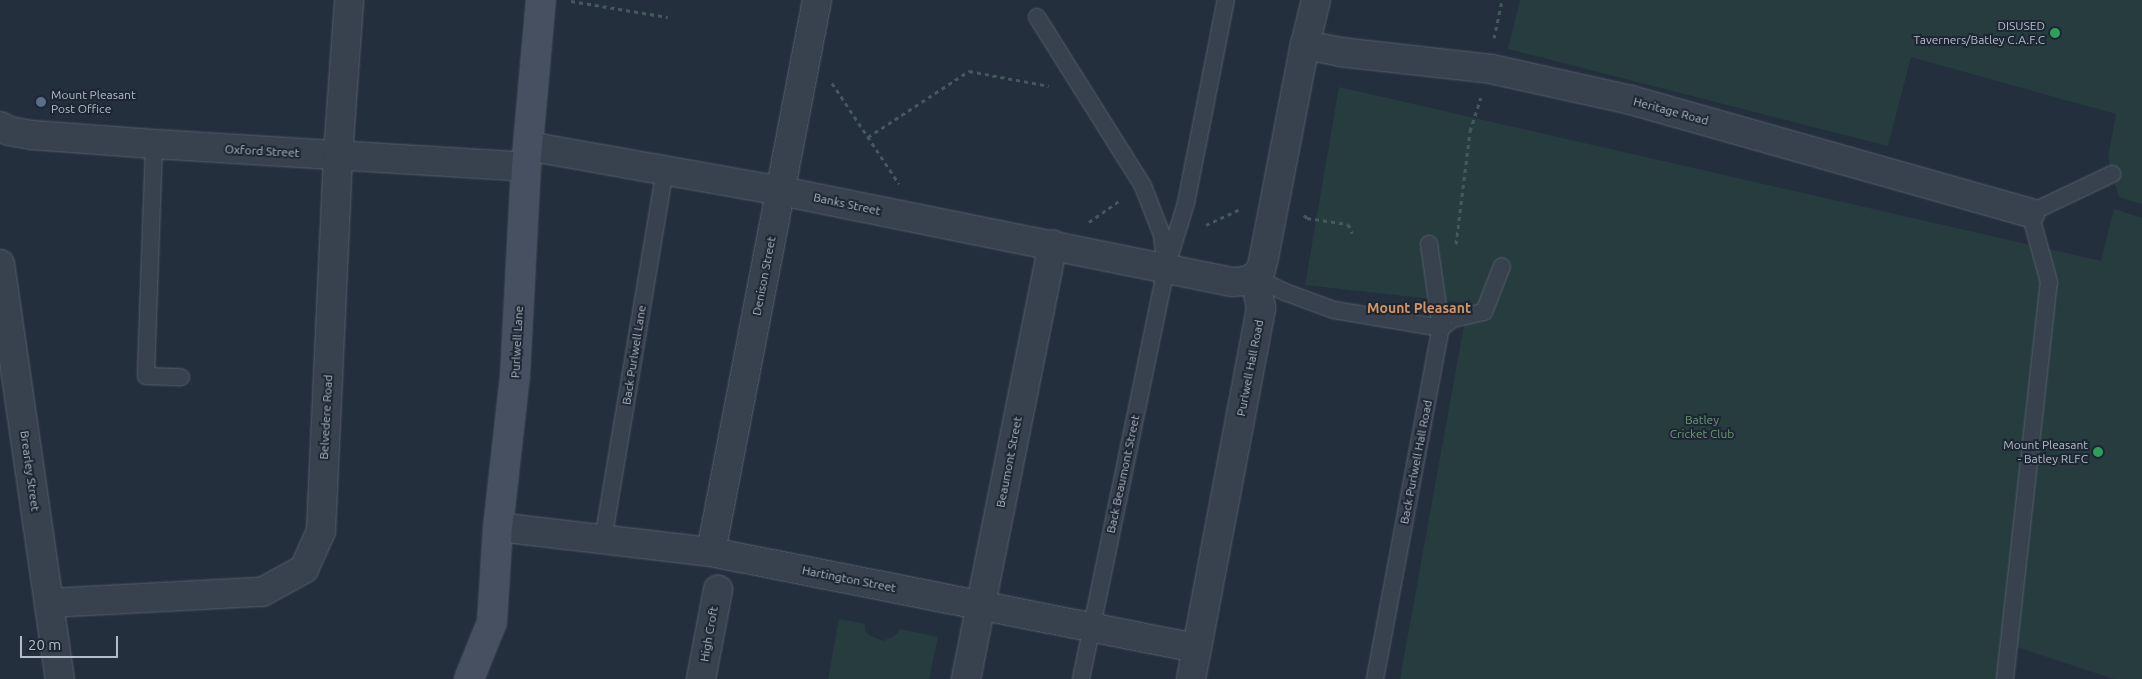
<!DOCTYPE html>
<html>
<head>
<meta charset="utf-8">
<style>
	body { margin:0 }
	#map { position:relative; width:2142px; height:679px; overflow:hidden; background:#242f3e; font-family:Ubuntu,sans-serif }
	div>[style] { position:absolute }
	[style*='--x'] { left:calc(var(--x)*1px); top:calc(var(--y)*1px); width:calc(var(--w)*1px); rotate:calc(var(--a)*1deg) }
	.green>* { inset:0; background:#263c3f }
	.path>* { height:3px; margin-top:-1.5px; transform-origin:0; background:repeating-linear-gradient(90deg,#44595c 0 4px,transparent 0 8px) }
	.roads { filter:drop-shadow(0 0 1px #565f6c) drop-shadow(0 0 1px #565f6c) }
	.lane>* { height:16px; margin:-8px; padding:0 8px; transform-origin:8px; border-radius:8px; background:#38414e }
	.street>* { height:28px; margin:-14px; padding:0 14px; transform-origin:14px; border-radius:14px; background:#38414e }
	.secondary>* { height:28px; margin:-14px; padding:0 14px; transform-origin:14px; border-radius:14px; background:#465061 }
	.dots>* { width:14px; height:14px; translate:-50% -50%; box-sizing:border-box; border:2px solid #1d2633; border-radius:50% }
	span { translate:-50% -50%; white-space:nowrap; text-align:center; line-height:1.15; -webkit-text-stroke:4px #1d2633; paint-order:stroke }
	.poi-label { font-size:12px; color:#b4bcc9 }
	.right { translate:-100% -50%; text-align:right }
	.left { translate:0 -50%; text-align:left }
	.street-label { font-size:12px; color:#b4bcc9 }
	.park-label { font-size:12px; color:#6b9a76 }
	.neighbourhood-label { font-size:14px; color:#d59563; font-weight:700 }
	.scale { position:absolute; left:20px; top:636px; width:98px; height:22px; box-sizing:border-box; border:2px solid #b4bcc9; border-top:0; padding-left:6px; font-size:15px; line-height:18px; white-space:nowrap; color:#b4bcc9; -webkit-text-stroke:4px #1d2633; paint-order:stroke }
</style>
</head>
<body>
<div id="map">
	<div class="green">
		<div style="clip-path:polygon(1520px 0,2142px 0,2142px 204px,2119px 197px,2112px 174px,2108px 157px,2116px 114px,1911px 57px,1888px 146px,1508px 49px)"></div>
		<div style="clip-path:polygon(1339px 87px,2101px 261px,2114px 209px,2142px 218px,2142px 679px,2114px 679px,2011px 645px,2003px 679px,1400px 679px,1468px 303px,1305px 285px)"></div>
		<div style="clip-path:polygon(839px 619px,865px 624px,865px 630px,869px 635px,883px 641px,896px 635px,900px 629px,938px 637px,929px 679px,828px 679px)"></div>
	</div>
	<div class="path">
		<div style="--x:571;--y:1;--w:98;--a:9.4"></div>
		<div style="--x:1494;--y:38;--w:39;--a:-78"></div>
		<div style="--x:832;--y:83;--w:121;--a:56.4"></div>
		<div style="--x:868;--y:137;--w:121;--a:-33.2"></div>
		<div style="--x:969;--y:71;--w:81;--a:10.6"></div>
		<div style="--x:1304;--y:215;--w:4;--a:45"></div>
		<div style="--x:1307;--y:218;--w:41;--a:8.3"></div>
		<div style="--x:1348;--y:224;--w:10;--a:66"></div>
		<div style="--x:1089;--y:222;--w:39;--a:-35"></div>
		<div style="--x:1206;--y:225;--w:38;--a:-25"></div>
		<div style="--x:1456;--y:244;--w:114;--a:-82.9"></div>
		<div style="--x:1470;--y:131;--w:35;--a:-72"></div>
	</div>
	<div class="roads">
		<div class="lane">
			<div style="--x:1037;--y:17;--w:199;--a:57.9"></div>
			<div style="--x:1143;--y:186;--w:53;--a:68.8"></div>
			<div style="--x:1162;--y:235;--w:26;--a:83"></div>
			<div style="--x:154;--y:144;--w:232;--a:92"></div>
			<div style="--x:146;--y:376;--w:35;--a:2"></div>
			<div style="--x:1255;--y:277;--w:34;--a:27"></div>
			<div style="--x:1285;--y:292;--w:52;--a:20.2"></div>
			<div style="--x:1334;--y:310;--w:109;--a:9.5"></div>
			<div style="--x:1441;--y:328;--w:15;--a:-37"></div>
			<div style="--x:1453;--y:319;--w:32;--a:-13"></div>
			<div style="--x:1484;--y:312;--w:49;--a:-68.6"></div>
			<div style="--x:603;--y:540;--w:375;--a:-80.5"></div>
			<div style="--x:1081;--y:679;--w:420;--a:-78.3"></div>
			<div style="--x:1166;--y:268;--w:68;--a:-72.9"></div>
			<div style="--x:1186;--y:203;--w:207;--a:-78.9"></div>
			<div style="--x:1375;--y:679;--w:357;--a:-79.4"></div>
			<div style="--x:1441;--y:328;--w:85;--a:-98.1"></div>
			<div style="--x:2005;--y:679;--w:399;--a:-83.7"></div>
			<div style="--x:2049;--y:282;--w:72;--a:-105.4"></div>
			<div style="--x:2030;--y:213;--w:91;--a:-25.4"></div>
		</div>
		<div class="street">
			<div style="--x:1305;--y:45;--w:36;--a:11"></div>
			<div style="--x:1340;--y:52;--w:152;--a:6.4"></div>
			<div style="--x:1491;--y:69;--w:143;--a:12.5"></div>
			<div style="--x:1631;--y:100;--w:415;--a:15.8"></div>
			<div style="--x:0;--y:126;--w:10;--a:29"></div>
			<div style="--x:9;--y:131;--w:23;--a:10"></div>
			<div style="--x:32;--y:135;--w:122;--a:4.2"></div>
			<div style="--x:154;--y:144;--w:373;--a:3.5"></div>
			<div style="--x:528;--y:146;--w:257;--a:10.1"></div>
			<div style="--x:781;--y:191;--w:460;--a:11.4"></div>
			<div style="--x:1232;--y:282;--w:13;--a:-4"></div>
			<div style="--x:1245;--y:281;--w:11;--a:-22"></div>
			<div style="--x:1255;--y:277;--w:10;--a:-53"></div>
			<div style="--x:1261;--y:269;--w:12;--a:-76"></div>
			<div style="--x:1264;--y:257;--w:216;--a:-79.1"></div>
			<div style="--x:1305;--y:45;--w:46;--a:-76.3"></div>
			<div style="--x:0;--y:264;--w:419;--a:81.8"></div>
			<div style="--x:498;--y:527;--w:214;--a:6.7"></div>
			<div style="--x:711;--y:552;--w:495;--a:11.2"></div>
			<div style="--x:711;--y:552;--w:562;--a:-79.13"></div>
			<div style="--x:49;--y:603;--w:213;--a:-3"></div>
			<div style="--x:262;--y:592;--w:48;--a:-28.7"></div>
			<div style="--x:304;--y:569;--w:42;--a:-65.9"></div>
			<div style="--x:321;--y:531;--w:376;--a:-87.4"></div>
			<div style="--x:338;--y:155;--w:155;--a:-85.9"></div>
			<div style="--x:701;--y:679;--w:91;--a:-79.2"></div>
			<div style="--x:966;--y:679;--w:443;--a:-78.7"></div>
			<div style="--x:1191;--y:679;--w:378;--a:-79.3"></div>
			<div style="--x:1261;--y:308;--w:32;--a:-101"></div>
		</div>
		<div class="secondary">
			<div style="--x:469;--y:679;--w:61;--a:-68"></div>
			<div style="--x:492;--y:622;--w:95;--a:-86.4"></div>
			<div style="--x:498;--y:527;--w:152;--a:-83.6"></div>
			<div style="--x:515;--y:376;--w:209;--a:-87"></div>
			<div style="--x:526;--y:167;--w:168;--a:-84.9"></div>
		</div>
	</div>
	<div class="dots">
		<div style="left:2055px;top:33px;background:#2e9e5b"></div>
		<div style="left:41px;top:102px;background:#5c6f8a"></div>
		<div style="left:2098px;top:452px;background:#2e9e5b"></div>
	</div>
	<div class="poi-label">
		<span class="right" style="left:2045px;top:33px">DISUSED<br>Taverners/Batley C.A.F.C</span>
		<span class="left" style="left:51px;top:102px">Mount Pleasant<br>Post Office</span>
		<span class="right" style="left:2088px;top:452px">Mount Pleasant<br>- Batley RLFC</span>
	</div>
	<div class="street-label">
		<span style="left:1671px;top:111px;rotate:15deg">Heritage Road</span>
		<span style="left:262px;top:151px;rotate:3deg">Oxford Street</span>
		<span style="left:847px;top:204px;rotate:12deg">Banks Street</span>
		<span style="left:764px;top:276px;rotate:-79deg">Denison Street</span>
		<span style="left:517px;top:342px;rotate:-87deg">Purlwell Lane</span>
		<span style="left:634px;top:355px;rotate:-81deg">Back Purlwell Lane</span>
		<span style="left:1250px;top:368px;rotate:-79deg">Purlwell Hall Road</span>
		<span style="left:326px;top:417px;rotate:-87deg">Belvedere Road</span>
		<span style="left:1009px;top:462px;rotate:-79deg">Beaumont Street</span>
		<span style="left:1416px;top:462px;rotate:-79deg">Back Purlwell Hall Road</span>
		<span style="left:30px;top:471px;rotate:82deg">Brearley Street</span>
		<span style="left:1123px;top:474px;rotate:-78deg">Back Beaumont Street</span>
		<span style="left:849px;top:579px;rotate:11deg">Hartington Street</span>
		<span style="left:709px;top:634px;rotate:-80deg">High Croft</span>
	</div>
	<div class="park-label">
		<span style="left:1702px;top:427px">Batley<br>Cricket Club</span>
	</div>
	<div class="neighbourhood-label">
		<span style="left:1419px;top:308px">Mount Pleasant</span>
	</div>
	<div class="scale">20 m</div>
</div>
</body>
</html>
